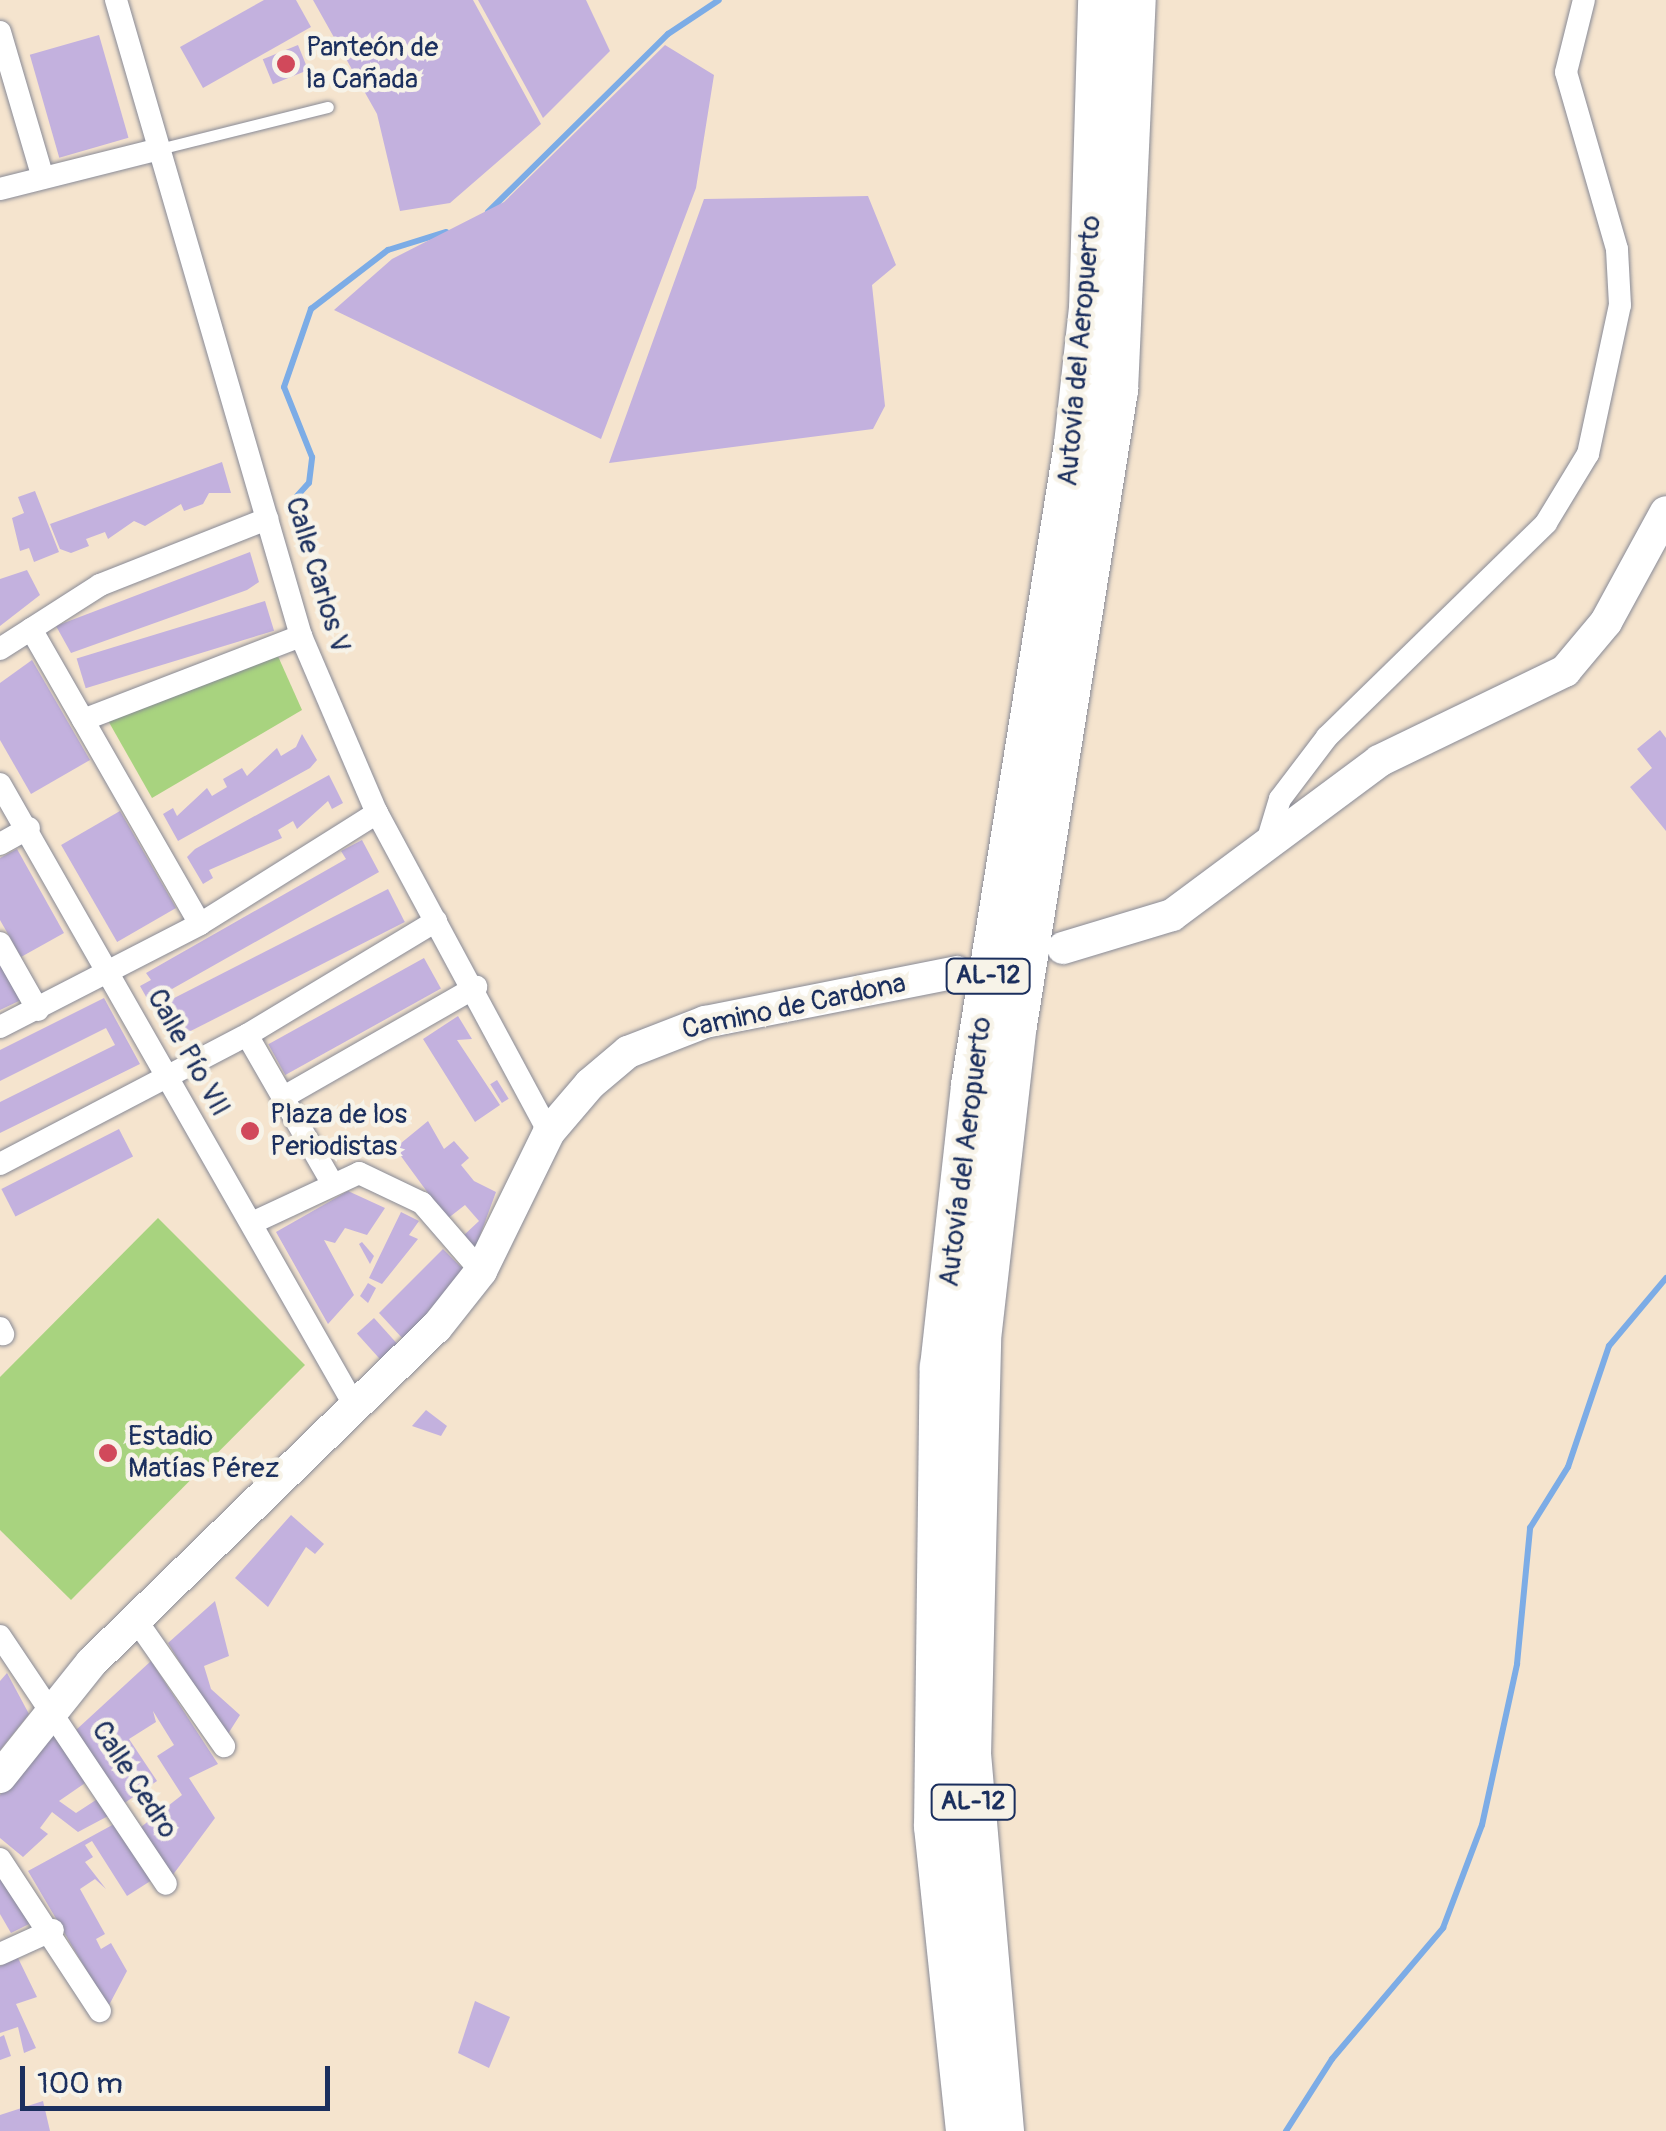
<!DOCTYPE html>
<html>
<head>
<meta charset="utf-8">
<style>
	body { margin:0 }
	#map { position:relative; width:1666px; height:2131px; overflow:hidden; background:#f5e4ce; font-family:Pangolin,sans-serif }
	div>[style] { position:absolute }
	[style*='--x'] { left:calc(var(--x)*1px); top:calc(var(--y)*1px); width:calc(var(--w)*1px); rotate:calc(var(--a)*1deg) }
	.green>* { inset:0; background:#a8d37f }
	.stream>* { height:6px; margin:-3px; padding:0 3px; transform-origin:3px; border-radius:3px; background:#7cace6 }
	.building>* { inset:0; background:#c3b1de; transform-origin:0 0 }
	.roads { filter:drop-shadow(0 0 2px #888a96) drop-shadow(0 0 2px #888a96) }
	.lane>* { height:11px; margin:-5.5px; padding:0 5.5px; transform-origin:5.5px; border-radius:5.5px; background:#fff }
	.street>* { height:22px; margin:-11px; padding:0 11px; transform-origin:11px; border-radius:11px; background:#fff }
	.secondary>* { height:32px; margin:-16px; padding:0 16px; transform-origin:16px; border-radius:16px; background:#fff }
	.highway>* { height:42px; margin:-21px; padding:0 21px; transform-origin:21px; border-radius:21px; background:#fff }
	.dots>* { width:28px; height:28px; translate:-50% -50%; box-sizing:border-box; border:5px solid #f7f3e8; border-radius:50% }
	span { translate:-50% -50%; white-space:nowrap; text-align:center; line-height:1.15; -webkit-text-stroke:9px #f7f3e8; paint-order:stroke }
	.shield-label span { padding:2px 8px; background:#f7f3e8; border:2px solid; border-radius:8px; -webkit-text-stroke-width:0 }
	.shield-label { font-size:25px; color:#1b2f5e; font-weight:700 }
	.poi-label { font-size:28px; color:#1b2f5e }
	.left { translate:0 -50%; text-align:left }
	.street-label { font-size:28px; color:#1b2f5e }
	.scale { position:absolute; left:20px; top:2066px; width:310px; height:45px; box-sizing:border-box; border:5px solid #1b2f5e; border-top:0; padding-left:12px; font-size:30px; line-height:35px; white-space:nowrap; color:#1b2f5e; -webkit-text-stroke:8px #f7f3e8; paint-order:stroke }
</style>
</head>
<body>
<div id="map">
	<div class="green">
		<div style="clip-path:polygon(277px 654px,302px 710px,152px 798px,106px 717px)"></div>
		<div style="clip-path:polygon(158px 1218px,305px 1365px,71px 1600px,0 1530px,0 1377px)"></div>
	</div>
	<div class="stream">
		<div style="--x:488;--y:212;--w:253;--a:-44.7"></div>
		<div style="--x:668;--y:34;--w:61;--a:-33.7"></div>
		<div style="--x:288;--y:506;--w:31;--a:-48"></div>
		<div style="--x:309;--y:483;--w:26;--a:-83"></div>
		<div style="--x:312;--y:457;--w:75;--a:-111.8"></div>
		<div style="--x:284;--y:387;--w:83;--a:-70.9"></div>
		<div style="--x:311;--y:309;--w:97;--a:-37.5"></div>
		<div style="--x:388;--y:250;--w:61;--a:-17.2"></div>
		<div style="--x:1286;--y:2131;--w:85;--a:-57.4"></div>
		<div style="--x:1332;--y:2059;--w:172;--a:-49.7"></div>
		<div style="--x:1443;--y:1928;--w:110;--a:-69.3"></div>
		<div style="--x:1482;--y:1825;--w:165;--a:-77.7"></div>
		<div style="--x:1517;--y:1664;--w:137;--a:-84.5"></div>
		<div style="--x:1530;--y:1528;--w:72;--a:-58.1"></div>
		<div style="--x:1568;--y:1467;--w:128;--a:-71.3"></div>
		<div style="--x:1609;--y:1346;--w:89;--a:-50"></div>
	</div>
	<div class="building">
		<div style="clip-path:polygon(264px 0,296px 0,311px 27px,203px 88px,180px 47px)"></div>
		<div style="clip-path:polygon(313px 0,473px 0,541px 124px,450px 203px,400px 211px,377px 114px)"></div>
		<div style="clip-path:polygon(478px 0,586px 0,610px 51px,543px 118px)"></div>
		<div style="left:99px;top:35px;width:107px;height:72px;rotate:74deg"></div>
		<div style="left:298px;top:45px;width:27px;height:38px;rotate:68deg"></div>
		<div style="clip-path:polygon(665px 45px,714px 75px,696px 188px,601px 439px,334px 310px,392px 259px,504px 202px)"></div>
		<div style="clip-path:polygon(868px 196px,896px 265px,872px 285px,885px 406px,873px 429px,609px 463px,704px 199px)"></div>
		<div style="clip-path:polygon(222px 462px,231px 493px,209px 493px,203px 504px,184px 511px,181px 504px,145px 526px,134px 521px,108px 539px,105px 532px,86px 539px,89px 546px,71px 553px,60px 549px,50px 524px)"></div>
		<div style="clip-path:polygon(35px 491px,59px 552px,34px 562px,29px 548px,20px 551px,12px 518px,24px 513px,18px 497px)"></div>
		<div style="clip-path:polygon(250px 552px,259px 582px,247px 590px,71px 653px,56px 626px)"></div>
		<div style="clip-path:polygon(27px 570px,40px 595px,0 626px,0 579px)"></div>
		<div style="left:265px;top:601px;width:31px;height:197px;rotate:73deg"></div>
		<div style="clip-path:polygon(32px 660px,90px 760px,31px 794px,0 740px,0 683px)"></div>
		<div style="clip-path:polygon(1660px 730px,1666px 738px,1666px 831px,1630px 787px,1652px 768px,1637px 749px)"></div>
		<div style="clip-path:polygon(302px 734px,317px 760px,310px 768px,178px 841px,163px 814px,173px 808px,177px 816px,207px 788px,212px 796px,227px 787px,223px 779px,242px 768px,247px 776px,277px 748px,281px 756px,296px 747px)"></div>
		<div style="clip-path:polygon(329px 775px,343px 803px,332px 809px,328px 801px,297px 829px,293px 821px,278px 830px,282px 838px,209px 870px,213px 878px,203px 884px,187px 857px,195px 849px)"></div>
		<div style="left:120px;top:811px;width:112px;height:68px;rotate:60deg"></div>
		<div style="clip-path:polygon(362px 840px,379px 872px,149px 1002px,140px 986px,151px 980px,146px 973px,346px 859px,341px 851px)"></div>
		<div style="clip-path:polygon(17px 849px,64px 933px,21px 957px,0 920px,0 858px)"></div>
		<div style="left:388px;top:889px;width:37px;height:263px;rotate:63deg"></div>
		<div style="left:424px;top:958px;width:35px;height:178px;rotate:61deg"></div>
		<div style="clip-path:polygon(0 964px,21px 1000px,0 1010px)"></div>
		<div style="clip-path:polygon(104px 998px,140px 1064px,0 1133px,0 1102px,115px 1045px,106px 1028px,0 1081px,0 1050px)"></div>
		<div style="clip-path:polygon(458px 1016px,472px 1039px,457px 1040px,500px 1105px,475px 1122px,423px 1039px)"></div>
		<div style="left:497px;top:1080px;width:22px;height:8px;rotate:58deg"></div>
		<div style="clip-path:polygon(428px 1121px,444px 1149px,454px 1141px,469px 1158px,461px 1165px,474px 1181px,496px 1192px,475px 1249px,463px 1236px,479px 1221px,465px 1205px,447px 1219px,395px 1148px)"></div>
		<div style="left:119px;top:1129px;width:31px;height:132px;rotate:63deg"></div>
		<div style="clip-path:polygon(348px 1191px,385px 1208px,367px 1235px,345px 1228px,335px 1243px,324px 1240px,354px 1295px,328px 1324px,276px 1232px)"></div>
		<div style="clip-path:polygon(401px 1212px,419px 1221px,409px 1235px,418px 1239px,382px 1284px,369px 1278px)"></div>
		<div style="clip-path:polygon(362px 1242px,374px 1256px,370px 1264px,359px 1244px)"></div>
		<div style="clip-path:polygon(443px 1249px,464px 1270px,404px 1340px,379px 1313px)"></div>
		<div style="clip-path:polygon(368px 1283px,376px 1288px,368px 1303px,360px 1296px)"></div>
		<div style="left:374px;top:1318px;width:38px;height:23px;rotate:48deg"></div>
		<div style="clip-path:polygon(426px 1410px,447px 1426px,441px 1436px,412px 1426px)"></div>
		<div style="clip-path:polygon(291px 1515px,324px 1544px,315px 1554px,306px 1547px,268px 1607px,235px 1578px)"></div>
		<div style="clip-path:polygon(215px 1601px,229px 1656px,204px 1666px,211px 1689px,240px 1715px,226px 1737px,168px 1643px)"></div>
		<div style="clip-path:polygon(151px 1661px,218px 1764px,189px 1778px,215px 1818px,172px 1876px,141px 1827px,182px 1795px,157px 1756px,174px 1745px,153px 1711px,156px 1722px,129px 1739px,157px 1781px,123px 1804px,76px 1730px)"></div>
		<div style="clip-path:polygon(7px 1673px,29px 1714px,0 1750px,0 1681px)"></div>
		<div style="clip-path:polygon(54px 1730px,88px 1781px,59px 1801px,76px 1813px,99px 1798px,110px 1815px,78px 1832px,52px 1812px,40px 1828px,48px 1834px,23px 1857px,0 1838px,0 1795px)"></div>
		<div style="clip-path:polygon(116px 1823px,152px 1880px,127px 1896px,92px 1841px,85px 1845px,93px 1857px,85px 1862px,106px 1889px,95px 1879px,80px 1889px,105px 1934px,96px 1939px,101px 1949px,111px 1943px,127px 1971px,108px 2007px,28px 1871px)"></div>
		<div style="clip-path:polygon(0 1870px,33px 1922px,11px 1933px,0 1914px)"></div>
		<div style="clip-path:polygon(18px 1958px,37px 1997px,16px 2004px,36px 2048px,24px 2053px,18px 2027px,0 2033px,0 1966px)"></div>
		<div style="clip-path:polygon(475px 2001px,510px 2017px,489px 2068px,458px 2053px)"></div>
		<div style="clip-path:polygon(4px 2035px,11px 2056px,0 2060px,0 2037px)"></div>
		<div style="clip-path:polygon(43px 2101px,50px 2131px,0 2131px,0 2115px)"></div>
	</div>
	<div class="roads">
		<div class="lane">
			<div style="--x:159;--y:149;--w:174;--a:-14"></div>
		</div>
		<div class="street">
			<div style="--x:116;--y:0;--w:662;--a:73.78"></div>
			<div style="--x:301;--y:636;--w:193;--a:66.8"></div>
			<div style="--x:377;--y:813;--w:362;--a:61.7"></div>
			<div style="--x:0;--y:32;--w:152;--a:73.6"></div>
			<div style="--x:0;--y:189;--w:164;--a:-14.1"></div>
			<div style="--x:31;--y:629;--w:340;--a:60.2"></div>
			<div style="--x:0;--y:649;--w:119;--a:-32.6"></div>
			<div style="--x:100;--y:585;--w:180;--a:-21.6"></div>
			<div style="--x:83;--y:720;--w:234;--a:-21.1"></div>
			<div style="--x:0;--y:784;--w:713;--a:60.3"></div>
			<div style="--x:1267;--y:842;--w:45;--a:-73.2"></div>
			<div style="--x:1280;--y:799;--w:78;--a:-52.8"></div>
			<div style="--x:1327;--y:737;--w:306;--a:-44.3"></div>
			<div style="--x:1546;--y:523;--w:81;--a:-58.7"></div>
			<div style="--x:1588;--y:454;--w:152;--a:-77.9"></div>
			<div style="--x:1620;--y:305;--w:56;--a:-93.1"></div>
			<div style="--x:1617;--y:249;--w:184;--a:-106.1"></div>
			<div style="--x:1566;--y:72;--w:74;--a:-76"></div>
			<div style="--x:0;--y:844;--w:33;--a:-29"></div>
			<div style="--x:0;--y:943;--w:77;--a:60.4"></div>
			<div style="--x:0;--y:1027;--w:225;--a:-27.2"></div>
			<div style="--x:200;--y:924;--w:209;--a:-32.1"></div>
			<div style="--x:247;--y:1035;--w:168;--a:60.1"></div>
			<div style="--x:282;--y:1098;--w:224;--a:-29.8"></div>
			<div style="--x:0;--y:1164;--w:279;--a:-27.6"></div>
			<div style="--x:247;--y:1035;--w:221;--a:-31.1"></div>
			<div style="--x:252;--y:1223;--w:118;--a:-25"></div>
			<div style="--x:359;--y:1173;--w:70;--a:25.5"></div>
			<div style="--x:422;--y:1203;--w:90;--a:49.1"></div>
			<div style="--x:0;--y:1328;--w:7;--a:63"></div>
			<div style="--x:136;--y:1620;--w:154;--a:55.1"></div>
			<div style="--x:0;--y:1636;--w:298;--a:56.2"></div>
			<div style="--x:0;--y:1859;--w:182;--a:56.7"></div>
			<div style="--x:0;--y:1954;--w:58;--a:-24.4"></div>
		</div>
		<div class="secondary">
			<div style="--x:1063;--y:948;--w:114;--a:-16.8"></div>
			<div style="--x:1172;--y:915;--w:258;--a:-36.6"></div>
			<div style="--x:1379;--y:761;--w:207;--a:-25.8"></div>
			<div style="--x:1565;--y:671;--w:64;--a:-50.1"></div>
			<div style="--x:1606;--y:622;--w:125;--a:-61.4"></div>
			<div style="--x:0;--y:1777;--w:146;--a:-51.4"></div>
			<div style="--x:91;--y:1663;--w:481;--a:-44.2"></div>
			<div style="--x:436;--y:1328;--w:73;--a:-51.7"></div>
			<div style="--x:481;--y:1271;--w:155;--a:-63.9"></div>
			<div style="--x:549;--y:1132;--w:63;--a:-49.5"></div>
			<div style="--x:590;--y:1084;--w:50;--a:-40.1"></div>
			<div style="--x:628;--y:1052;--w:83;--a:-21.3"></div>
			<div style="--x:705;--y:1022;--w:257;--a:-11.2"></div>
		</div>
		<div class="highway">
			<div style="--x:967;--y:2131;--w:306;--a:-96"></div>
			<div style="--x:935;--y:1827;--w:460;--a:-89.3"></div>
			<div style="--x:941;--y:1367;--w:284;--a:-83.7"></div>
			<div style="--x:972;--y:1085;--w:649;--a:-80.87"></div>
			<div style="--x:1075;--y:444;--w:136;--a:-83.7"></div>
			<div style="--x:1090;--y:309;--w:309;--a:-88.3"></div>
			<div style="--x:1003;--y:2131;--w:376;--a:-95"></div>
			<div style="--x:970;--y:1756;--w:417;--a:-88.6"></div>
			<div style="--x:980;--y:1339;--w:316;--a:-83.5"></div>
			<div style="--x:1016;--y:1025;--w:643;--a:-80.96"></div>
			<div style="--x:1117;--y:390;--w:390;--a:-87.4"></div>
		</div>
	</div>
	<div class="dots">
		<div style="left:286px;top:64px;background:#d1495b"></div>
		<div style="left:250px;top:1131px;background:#d1495b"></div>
		<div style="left:108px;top:1453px;background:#d1495b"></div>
	</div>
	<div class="shield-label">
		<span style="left:988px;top:976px">AL-12</span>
		<span style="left:973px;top:1802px">AL-12</span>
	</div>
	<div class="poi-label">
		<span class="left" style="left:306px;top:64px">Panteón de<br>la Cañada</span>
		<span class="left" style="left:270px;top:1131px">Plaza de los<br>Periodistas</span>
		<span class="left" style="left:128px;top:1453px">Estadio<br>Matías Pérez</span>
	</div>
	<div class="street-label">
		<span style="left:1080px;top:351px;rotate:-85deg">Autovía del Aeropuerto</span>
		<span style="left:317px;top:575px;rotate:73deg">Calle Carlos V</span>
		<span style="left:794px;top:1007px;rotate:-12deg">Camino de Cardona</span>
		<span style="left:188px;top:1053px;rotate:61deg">Calle Pío VII</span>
		<span style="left:966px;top:1152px;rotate:-83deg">Autovía del Aeropuerto</span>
		<span style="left:134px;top:1780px;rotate:57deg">Calle Cedro</span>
	</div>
	<div class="scale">100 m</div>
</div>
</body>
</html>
